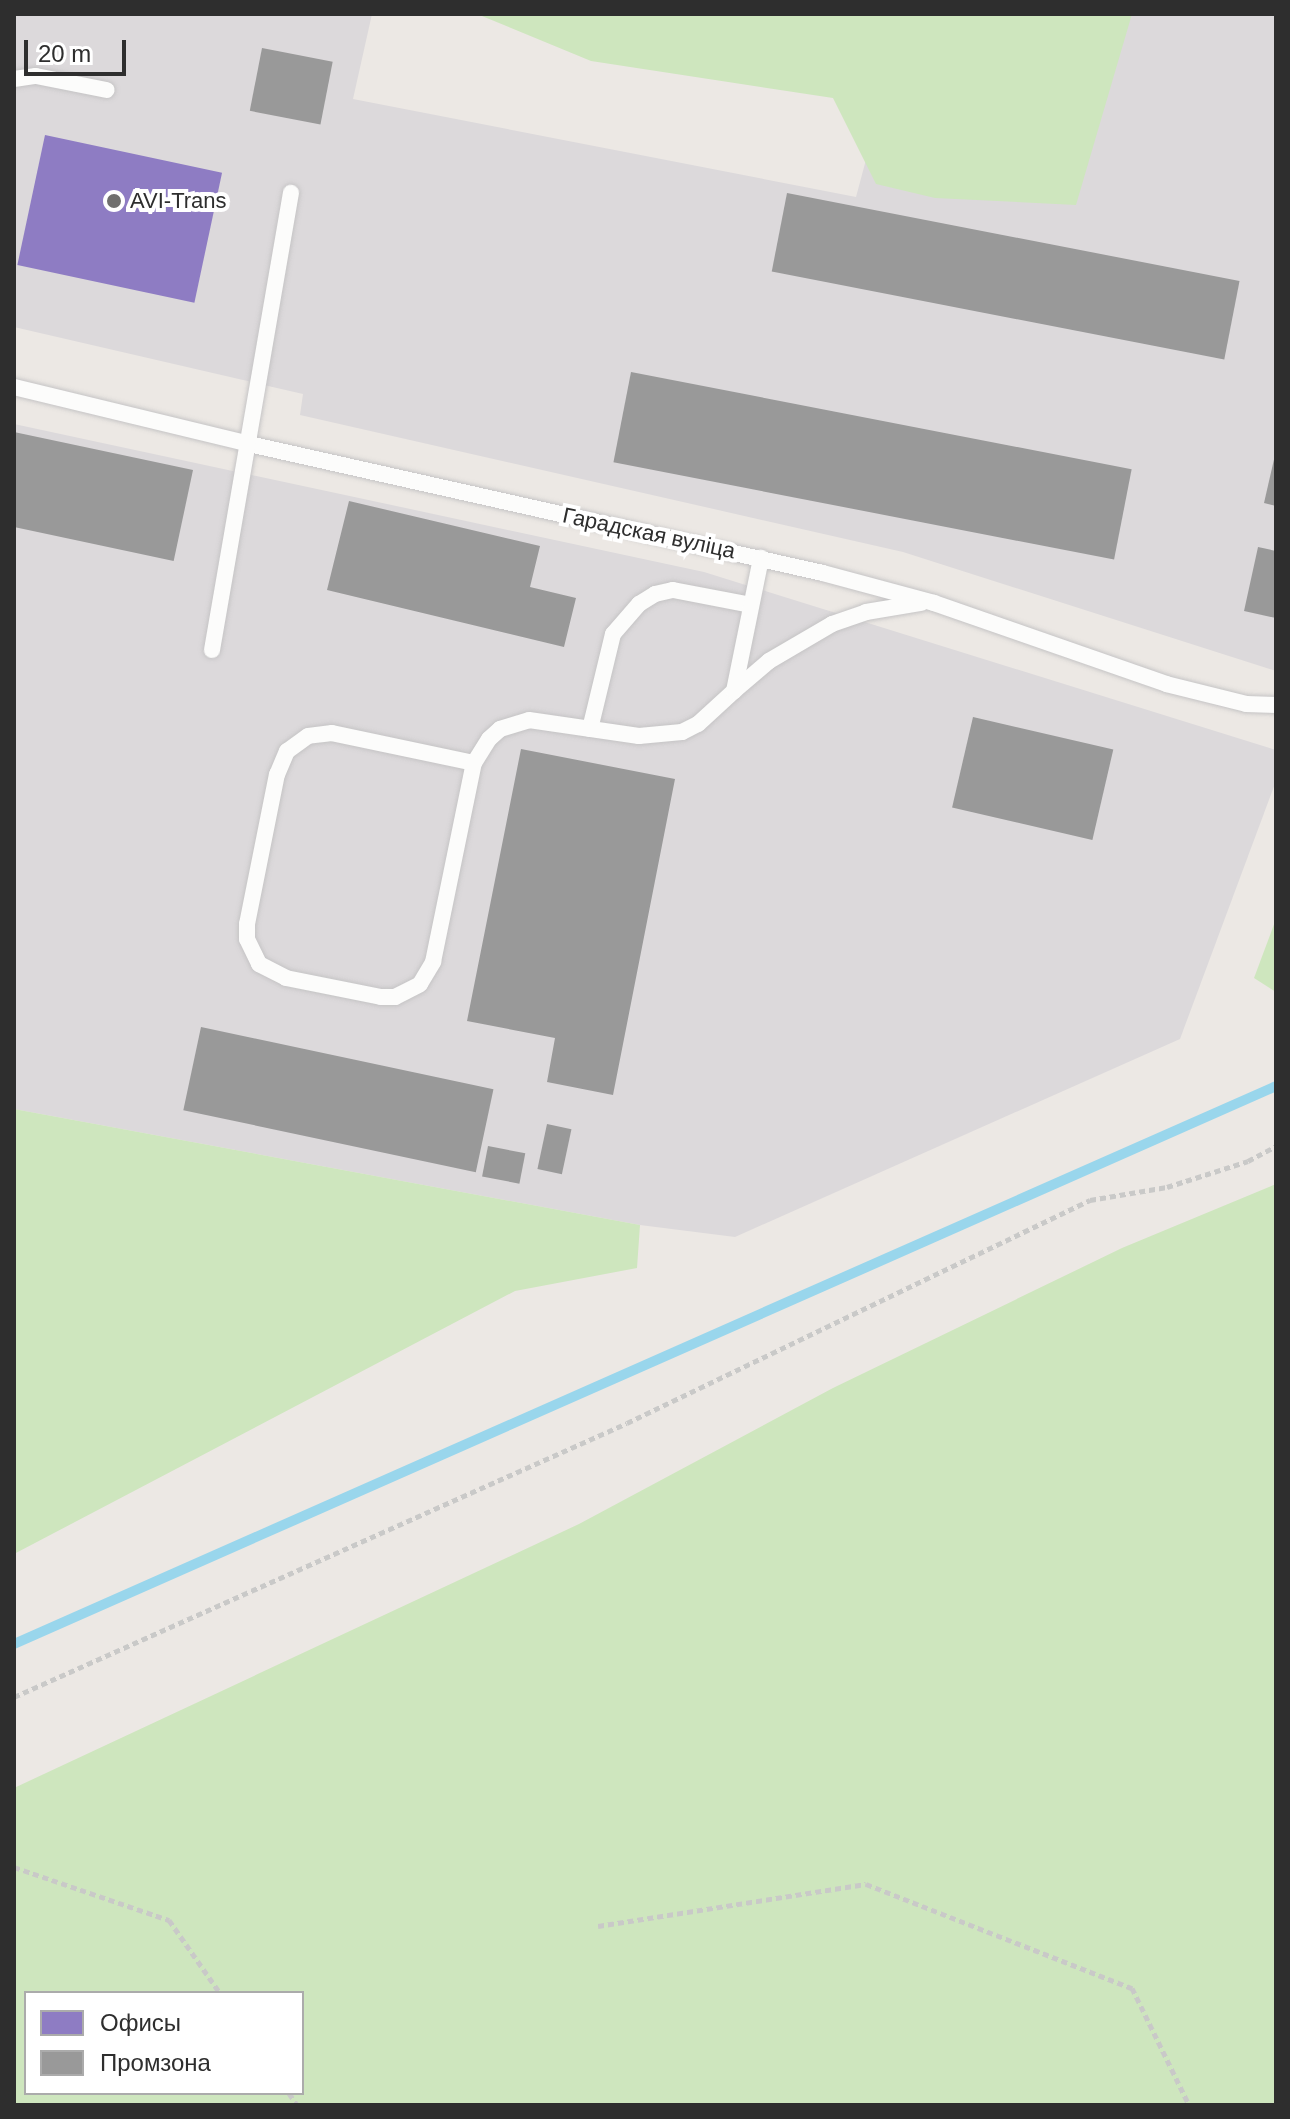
<!DOCTYPE html>
<html>
<head>
<meta charset="utf-8">
<style>
	body { margin:0 }
	#map { position:relative; width:1290px; height:2119px; overflow:hidden; background:#ece8e4; font-family:Arial,sans-serif }
	div>[style] { position:absolute }
	[style*='--x'] { left:calc(var(--x)*1px); top:calc(var(--y)*1px); width:calc(var(--w)*1px); rotate:calc(var(--a)*1deg) }
	.industrial>* { inset:0; background:#dcd9db }
	.green>* { inset:0; background:#cee6be }
	.offices>* { inset:0; background:#8e7cc3; transform-origin:0 0 }
	.industry>* { inset:0; background:#999; transform-origin:0 0 }
	.stream>* { height:10px; margin:-5px; padding:0 5px; transform-origin:5px; border-radius:5px; background:#99d6ec }
	.path>* { height:5px; margin-top:-2.5px; transform-origin:0; background:repeating-linear-gradient(90deg,#c9c9c8 0 6px,transparent 0 10px) }
	.roads { filter:drop-shadow(0 0 2px #c5c4c5) drop-shadow(0 0 2px #c5c4c5) }
	.service>* { height:16px; margin:-8px; padding:0 8px; transform-origin:8px; border-radius:8px; background:#fcfcfb }
	.dots>* { width:22px; height:22px; translate:-50% -50%; box-sizing:border-box; border:4px solid #fff; border-radius:50% }
	span { translate:-50% -50%; white-space:nowrap; text-align:center; line-height:1.15; -webkit-text-stroke:8px #fff; paint-order:stroke }
	.poi-label { font-size:22px; color:#2e2e2e }
	.left { translate:0 -50%; text-align:left }
	.street-label { font-size:22px; color:#2e2e2e }
	.frame { position:absolute; inset:0; border:16px solid #2e2e2e; pointer-events:none }
	.legend { position:absolute; left:24px; top:1991px; width:280px; height:104px; box-sizing:border-box; background:#fff; border:2px solid #ababab; margin:0; padding:10px 14px; list-style:none; font-size:24px; color:#2e2e2e }
	.legend li { display:flex; align-items:center; gap:16px; height:40px }
	.legend b { width:40px; border:2px solid #ababab }
	.scale { position:absolute; left:24px; top:40px; width:102px; height:36px; box-sizing:border-box; border:4px solid #2e2e2e; border-top:0; padding-left:10px; font-size:24px; line-height:28px; white-space:nowrap; color:#2e2e2e; -webkit-text-stroke:6px #fff; paint-order:stroke }
</style>
</head>
<body>
<div id="map">
	<div class="industrial">
		<div style="clip-path:polygon(14px 14px,372px 14px,353px 99px,856px 197px,905px 14px,1276px 14px,1276px 671px,903px 552px,300px 415px,303px 394px,14px 327px)"></div>
		<div style="clip-path:polygon(14px 424px,704px 572px,1276px 750px,1276px 781px,1180px 1039px,735px 1237px,640px 1225px,14px 1109px)"></div>
	</div>
	<div class="green">
		<div style="clip-path:polygon(477px 14px,1132px 14px,1076px 205px,935px 198px,876px 184px,833px 98px,591px 61px)"></div>
		<div style="clip-path:polygon(1276px 919px,1276px 992px,1254px 978px)"></div>
		<div style="clip-path:polygon(14px 1109px,640px 1225px,637px 1268px,515px 1291px,14px 1554px)"></div>
		<div style="clip-path:polygon(evenodd,1276px 1184px,1276px 2105px,14px 2105px,14px 1788px,579px 1524px,833px 1388px,1122px 1248px,1276px 1184px,26px 1993px,302px 1993px,302px 2093px,26px 2093px,26px 1993px)"></div>
	</div>
	<div class="offices">
		<div style="left:45px;top:135px;width:181px;height:133px;rotate:12deg"></div>
	</div>
	<div class="industry">
		<div style="left:262px;top:48px;width:72px;height:64px;rotate:11deg"></div>
		<div style="left:787px;top:193px;width:461px;height:80px;rotate:11deg"></div>
		<div style="left:631px;top:372px;width:510px;height:92px;rotate:11deg"></div>
		<div style="left:14px;top:432px;width:183px;height:93px;rotate:12deg"></div>
		<div style="clip-path:polygon(1275px 455px,1276px 455px,1276px 506px,1264px 503px)"></div>
		<div style="clip-path:polygon(349px 501px,540px 546px,530px 587px,576px 598px,564px 647px,327px 590px)"></div>
		<div style="clip-path:polygon(1258px 547px,1276px 551px,1276px 618px,1244px 611px)"></div>
		<div style="left:973px;top:717px;width:144px;height:93px;rotate:13deg"></div>
		<div style="clip-path:polygon(521px 749px,675px 779px,613px 1095px,547px 1082px,555px 1038px,467px 1021px)"></div>
		<div style="left:201px;top:1027px;width:299px;height:85px;rotate:12deg"></div>
		<div style="left:547px;top:1124px;width:25px;height:46px;rotate:12deg"></div>
		<div style="left:488px;top:1146px;width:38px;height:31px;rotate:11deg"></div>
	</div>
	<div class="stream">
		<div style="--x:14;--y:1644;--w:1380;--a:-23.85"></div>
	</div>
	<div class="path">
		<div style="--x:14;--y:1697;--w:671;--a:-24.08"></div>
		<div style="--x:627;--y:1423;--w:514;--a:-25.72"></div>
		<div style="--x:1090;--y:1200;--w:78;--a:-9.6"></div>
		<div style="--x:1167;--y:1187;--w:85;--a:-17.8"></div>
		<div style="--x:1248;--y:1161;--w:32;--a:-28"></div>
		<div style="--x:14;--y:1867;--w:164;--a:18.9"></div>
		<div style="--x:169;--y:1920;--w:89;--a:55.1"></div>
		<div style="--x:598;--y:1926;--w:271;--a:-8.9"></div>
		<div style="--x:866;--y:1884;--w:286;--a:21.4"></div>
		<div style="--x:1132;--y:1988;--w:130;--a:64"></div>
		<div style="--x:289;--y:2093;--w:14;--a:56"></div>
	</div>
	<div class="roads">
		<div class="service">
			<div style="--x:14;--y:79;--w:22;--a:-8"></div>
			<div style="--x:36;--y:76;--w:72;--a:11.2"></div>
			<div style="--x:14;--y:387;--w:242;--a:13.6"></div>
			<div style="--x:249;--y:444;--w:588;--a:12.67"></div>
			<div style="--x:823;--y:573;--w:115;--a:15.1"></div>
			<div style="--x:934;--y:603;--w:246;--a:19.2"></div>
			<div style="--x:1166;--y:684;--w:82;--a:14"></div>
			<div style="--x:1246;--y:704;--w:30;--a:2"></div>
			<div style="--x:212;--y:650;--w:464;--a:-80.2"></div>
			<div style="--x:734;--y:691;--w:46;--a:-40.6"></div>
			<div style="--x:769;--y:661;--w:73;--a:-30.4"></div>
			<div style="--x:832;--y:624;--w:36;--a:-19"></div>
			<div style="--x:866;--y:612;--w:56;--a:-9.3"></div>
			<div style="--x:590;--y:729;--w:98;--a:-76.4"></div>
			<div style="--x:613;--y:634;--w:40;--a:-49"></div>
			<div style="--x:639;--y:604;--w:19;--a:-32"></div>
			<div style="--x:655;--y:594;--w:18;--a:-13"></div>
			<div style="--x:673;--y:590;--w:79;--a:10.9"></div>
			<div style="--x:474;--y:763;--w:145;--a:-168.1"></div>
			<div style="--x:332;--y:733;--w:24;--a:173"></div>
			<div style="--x:308;--y:736;--w:26;--a:144"></div>
			<div style="--x:287;--y:751;--w:25;--a:113"></div>
			<div style="--x:277;--y:774;--w:153;--a:101.3"></div>
			<div style="--x:247;--y:924;--w:15;--a:90"></div>
			<div style="--x:247;--y:939;--w:28;--a:64"></div>
			<div style="--x:259;--y:964;--w:30;--a:27"></div>
			<div style="--x:286;--y:978;--w:97;--a:11.3"></div>
			<div style="--x:381;--y:997;--w:14;--a:0"></div>
			<div style="--x:395;--y:997;--w:28;--a:-27"></div>
			<div style="--x:420;--y:984;--w:26;--a:-59"></div>
			<div style="--x:433;--y:962;--w:203;--a:-78.4"></div>
			<div style="--x:474;--y:763;--w:28;--a:-58"></div>
			<div style="--x:489;--y:739;--w:15;--a:-42"></div>
			<div style="--x:500;--y:729;--w:30;--a:-17"></div>
			<div style="--x:529;--y:720;--w:111;--a:8.3"></div>
			<div style="--x:639;--y:736;--w:43;--a:-5.3"></div>
			<div style="--x:682;--y:732;--w:18;--a:-27"></div>
			<div style="--x:698;--y:724;--w:49;--a:-42.5"></div>
			<div style="--x:734;--y:691;--w:136;--a:-78.5"></div>
		</div>
	</div>
	<div class="dots">
		<div style="left:114px;top:201px;background:#706f6e"></div>
	</div>
	<div class="poi-label">
		<span class="left" style="left:130px;top:201px">AVI-Trans</span>
	</div>
	<div class="street-label">
		<span style="left:649px;top:533px;rotate:12deg">Гарадская вуліца</span>
	</div>
	<div class="frame"></div>
	<ul class="legend">
	<li><b style="height:22px;background:#8e7cc3"></b>Офисы</li>
	<li><b style="height:22px;background:#999"></b>Промзона</li>
	</ul>
	<div class="scale">20 m</div>
</div>
</body>
</html>
